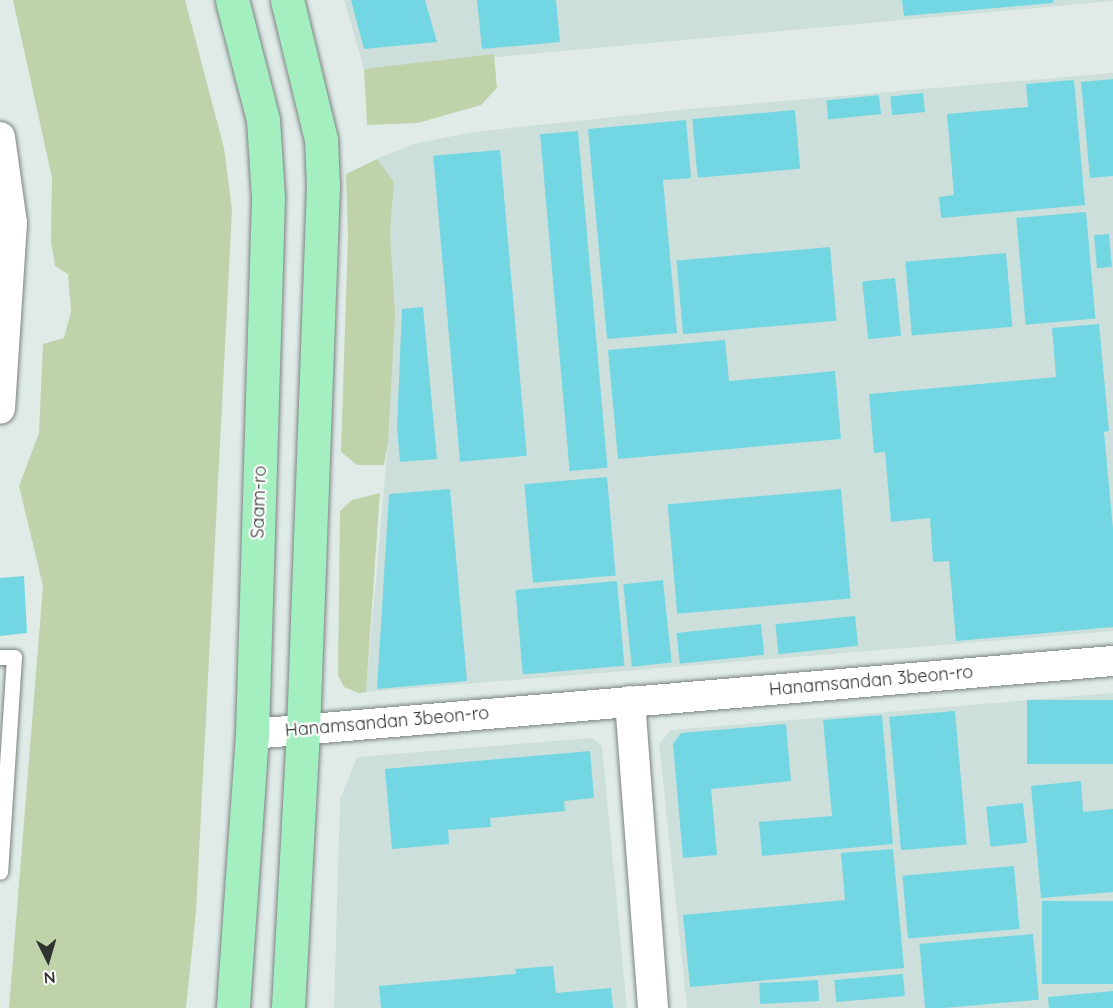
<!DOCTYPE html>
<html>
<head>
<meta charset="utf-8">
<style>
	body { margin:0 }
	#map { position:relative; width:1113px; height:1008px; overflow:hidden; background:#e0ebe8; font-family:Quicksand,sans-serif }
	div>[style] { position:absolute }
	[style*='--x'] { left:calc(var(--x)*1px); top:calc(var(--y)*1px); width:calc(var(--w)*1px); rotate:calc(var(--a)*1deg) }
	.built>* { inset:0; background:#ccdfdb }
	.green>* { inset:0; background:#bfd2aa }
	.building>* { inset:0; background:#73d7e3; transform-origin:0 0 }
	.roads { filter:drop-shadow(0 0 2px #7a8381) drop-shadow(0 0 2px #7a8381) }
	.lane>* { height:15px; margin:-7.5px; padding:0 7.5px; transform-origin:7.5px; border-radius:7.5px; background:#fff }
	.street>* { height:30px; margin:-15px; padding:0 15px; transform-origin:15px; border-radius:15px; background:#fff }
	.primary>* { height:33px; margin:-16.5px; padding:0 16.5px; transform-origin:16.5px; border-radius:16.5px; background:#a4efc0 }
	span { translate:-50% -50%; white-space:nowrap; text-align:center; line-height:1.15; -webkit-text-stroke:4.5px #fff; paint-order:stroke }
	.street-label { font-size:18px; color:#2e3231 }
	.north { position:absolute; left:18px; top:930px; width:60px; height:60px; -webkit-text-stroke:4px #fff; paint-order:stroke; rotate:175deg; font-size:16px; font-weight:700; line-height:24px; text-align:center; color:#2e3231 }
	.north::after { content:''; display:block; margin:auto; width:21px; height:27px; background:#2e3231; clip-path:polygon(50% 0,100% 100%,50% 72%,0 100%) }
</style>
</head>
<body>
<div id="map">
	<div class="built">
		<div style="clip-path:polygon(344px 0,1113px 0,1113px 1px,364px 69px)"></div>
		<div style="clip-path:polygon(1113px 73px,1113px 631px,366px 692px,388px 443px,394px 313px,390px 232px,394px 182px,377px 159px,413px 144px,474px 132px,689px 109px)"></div>
		<div style="clip-path:polygon(1113px 693px,1113px 1008px,687px 1008px,659px 744px,671px 730px)"></div>
		<div style="clip-path:polygon(592px 738px,602px 746px,627px 1008px,334px 1008px,340px 799px,357px 757px)"></div>
	</div>
	<div class="green">
		<div style="clip-path:polygon(13px 0,185px 0,224px 148px,232px 210px,196px 912px,186px 1008px,9px 1008px,43px 586px,19px 486px,39px 433px,43px 344px,64px 338px,71px 311px,68px 274px,55px 266px,51px 241px,52px 178px)"></div>
		<div style="clip-path:polygon(494px 54px,497px 88px,481px 105px,418px 123px,367px 125px,364px 69px)"></div>
		<div style="clip-path:polygon(377px 159px,394px 182px,390px 232px,395px 313px,388px 443px,384px 465px,357px 465px,341px 452px,348px 236px,346px 174px)"></div>
		<div style="clip-path:polygon(380px 493px,366px 692px,359px 693px,344px 687px,338px 675px,340px 511px,352px 500px)"></div>
	</div>
	<div class="building">
		<div style="clip-path:polygon(351px 0,425px 0,437px 42px,364px 49px)"></div>
		<div style="clip-path:polygon(477px 0,556px 0,560px 42px,482px 49px)"></div>
		<div style="clip-path:polygon(902px 0,1053px 0,1053px 3px,904px 16px)"></div>
		<div style="clip-path:polygon(1113px 79px,1113px 176px,1090px 178px,1081px 82px)"></div>
		<div style="clip-path:polygon(1074px 80px,1085px 205px,941px 218px,939px 197px,954px 195px,947px 114px,1028px 107px,1026px 84px)"></div>
		<div style="left:923px;top:93px;width:19px;height:33px;rotate:84deg"></div>
		<div style="left:879px;top:95px;width:19px;height:53px;rotate:84deg"></div>
		<div style="left:795px;top:110px;width:59px;height:103px;rotate:85deg"></div>
		<div style="clip-path:polygon(686px 120px,691px 178px,663px 180px,677px 333px,607px 339px,588px 129px)"></div>
		<div style="left:578px;top:131px;width:338px;height:38px;rotate:85deg"></div>
		<div style="left:500px;top:150px;width:307px;height:67px;rotate:85deg"></div>
		<div style="left:1086px;top:212px;width:107px;height:70px;rotate:85deg"></div>
		<div style="left:1109px;top:234px;width:33px;height:15px;rotate:85deg"></div>
		<div style="left:830px;top:247px;width:74px;height:154px;rotate:85deg"></div>
		<div style="left:1006px;top:253px;width:74px;height:101px;rotate:85deg"></div>
		<div style="left:895px;top:278px;width:58px;height:33px;rotate:84deg"></div>
		<div style="clip-path:polygon(423px 307px,437px 459px,400px 462px,397px 428px,402px 309px)"></div>
		<div style="clip-path:polygon(1099px 324px,1109px 431px,1104px 432px,1113px 529px,1113px 627px,956px 641px,949px 561px,933px 562px,930px 518px,891px 522px,885px 452px,874px 453px,869px 394px,1056px 377px,1052px 328px)"></div>
		<div style="clip-path:polygon(725px 340px,729px 381px,835px 371px,841px 439px,618px 459px,608px 350px)"></div>
		<div style="left:607px;top:477px;width:99px;height:83px;rotate:85deg"></div>
		<div style="clip-path:polygon(450px 489px,467px 681px,377px 689px,389px 494px)"></div>
		<div style="left:841px;top:489px;width:110px;height:174px;rotate:85deg"></div>
		<div style="clip-path:polygon(24px 576px,27px 633px,0 636px,0 578px)"></div>
		<div style="left:663px;top:580px;width:83px;height:40px;rotate:84deg"></div>
		<div style="left:617px;top:581px;width:85px;height:102px;rotate:85deg"></div>
		<div style="left:855px;top:616px;width:30px;height:80px;rotate:84deg"></div>
		<div style="left:761px;top:624px;width:31px;height:85px;rotate:84deg"></div>
		<div style="left:1113px;top:700px;width:64px;height:86px;rotate:90deg"></div>
		<div style="left:955px;top:711px;width:134px;height:66px;rotate:85deg"></div>
		<div style="clip-path:polygon(882px 715px,893px 844px,762px 856px,759px 822px,832px 816px,823px 720px)"></div>
		<div style="clip-path:polygon(786px 724px,791px 781px,711px 789px,717px 855px,683px 858px,673px 744px,681px 733px)"></div>
		<div style="clip-path:polygon(590px 751px,594px 798px,564px 801px,565px 811px,490px 818px,491px 827px,448px 830px,449px 844px,392px 849px,385px 769px)"></div>
		<div style="clip-path:polygon(1081px 781px,1083px 812px,1113px 809px,1113px 892px,1041px 898px,1031px 786px)"></div>
		<div style="left:1023px;top:803px;width:40px;height:37px;rotate:84deg"></div>
		<div style="clip-path:polygon(893px 849px,904px 968px,690px 987px,683px 915px,845px 900px,841px 853px)"></div>
		<div style="left:1014px;top:866px;width:63px;height:112px;rotate:85deg"></div>
		<div style="left:1113px;top:901px;width:83px;height:71px;rotate:90deg"></div>
		<div style="left:1033px;top:934px;width:66px;height:114px;rotate:85deg"></div>
		<div style="clip-path:polygon(553px 966px,556px 993px,611px 988px,613px 1008px,381px 1008px,379px 986px,516px 974px,515px 969px)"></div>
		<div style="left:903px;top:974px;width:22px;height:69px;rotate:85deg"></div>
		<div style="left:818px;top:980px;width:21px;height:59px;rotate:87deg"></div>
		<div style="clip-path:polygon(1113px 991px,1113px 1008px,1049px 1008px,1048px 997px)"></div>
	</div>
	<div class="roads">
		<div class="lane">
			<div style="--x:0;--y:657;--w:14;--a:0"></div>
			<div style="--x:14;--y:657;--w:215;--a:93.7"></div>
		</div>
		<div class="street">
			<div style="--x:0;--y:137;--w:87;--a:82.1"></div>
			<div style="--x:12;--y:223;--w:186;--a:93.7"></div>
			<div style="--x:630;--y:701;--w:308;--a:85.7"></div>
			<div style="--x:252;--y:734;--w:864;--a:-4.85"></div>
		</div>
		<div class="primary">
			<div style="--x:232;--y:0;--w:124;--a:75.5"></div>
			<div style="--x:263;--y:120;--w:78;--a:86.3"></div>
			<div style="--x:268;--y:198;--w:536;--a:91.71"></div>
			<div style="--x:252;--y:734;--w:275;--a:94"></div>
			<div style="--x:287;--y:0;--w:144;--a:76.3"></div>
			<div style="--x:321;--y:140;--w:45;--a:87.5"></div>
			<div style="--x:323;--y:185;--w:545;--a:92.1"></div>
			<div style="--x:303;--y:730;--w:278;--a:93.1"></div>
		</div>
	</div>
	<div class="street-label">
		<span style="left:259px;top:502px;rotate:-88deg">Saam-ro</span>
		<span style="left:871px;top:681px;rotate:-5deg">Hanamsandan 3beon-ro</span>
		<span style="left:387px;top:722px;rotate:-5deg">Hanamsandan 3beon-ro</span>
	</div>
	<div class="north">N</div>
</div>
</body>
</html>
